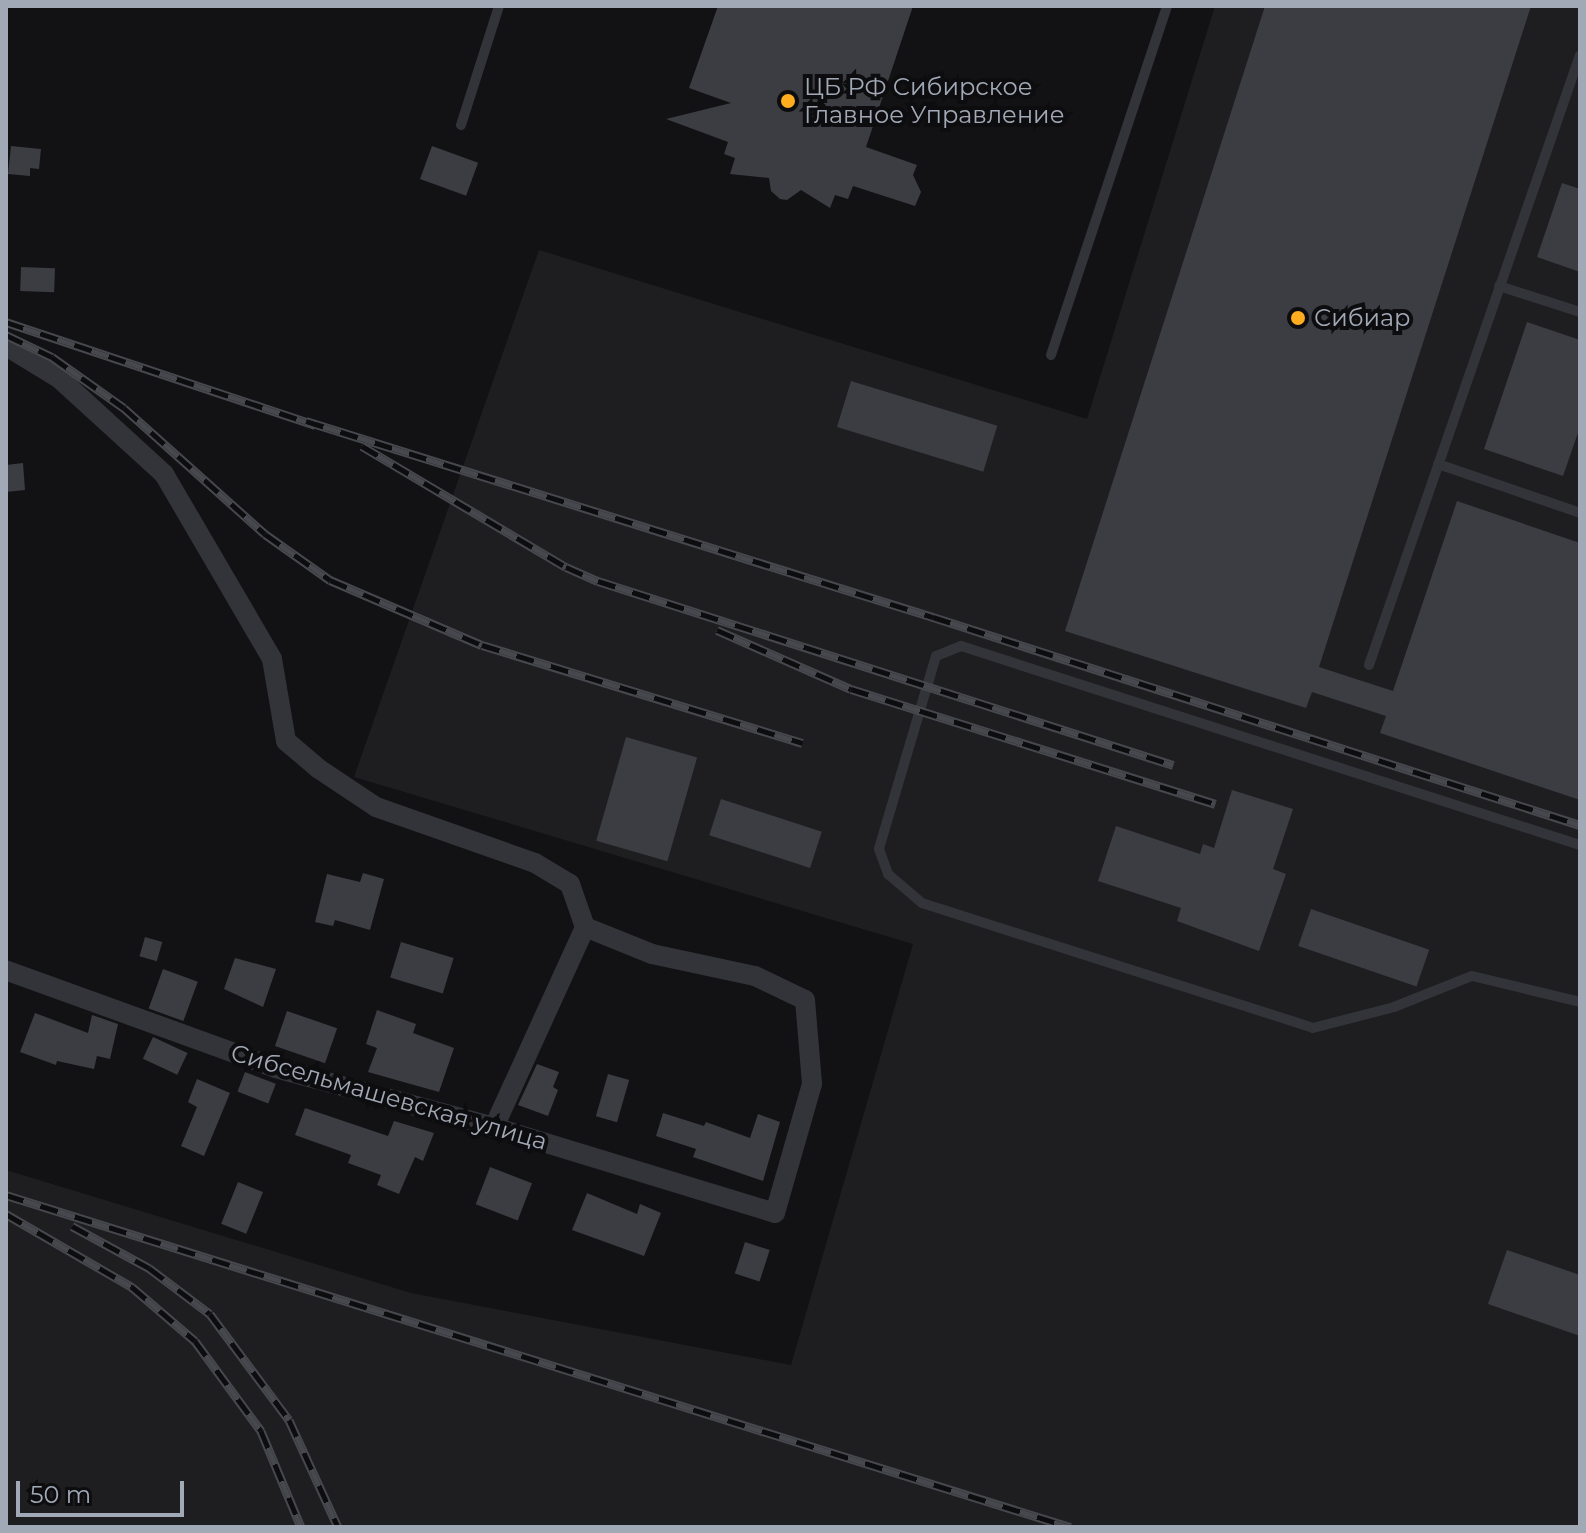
<!DOCTYPE html>
<html>
<head>
<meta charset="utf-8">
<style>
	body { margin:0 }
	#map { position:relative; width:1586px; height:1533px; overflow:hidden; background:#121214; font-family:Montserrat,sans-serif }
	div>[style] { position:absolute }
	[style*='--x'] { left:calc(var(--x)*1px); top:calc(var(--y)*1px); width:calc(var(--w)*1px); rotate:calc(var(--a)*1deg) }
	.built>* { inset:0; background:#1e1e21 }
	.building>* { inset:0; background:#3c3d42; transform-origin:0 0 }
	.lane>* { height:10px; margin:-5px; padding:0 5px; transform-origin:5px; border-radius:5px; background:#333439 }
	.street>* { height:20px; margin:-10px; padding:0 10px; transform-origin:10px; border-radius:10px; background:#333439 }
	.rail>* { height:9px; margin-top:-4.5px; transform-origin:0; background:repeating-linear-gradient(90deg,#0d0d0f 0 18px,#46484e 0 36px); box-sizing:border-box; border-block:2px solid #46484e }
	.dots>* { width:22px; height:22px; translate:-50% -50%; box-sizing:border-box; border:4px solid #0d0d0f; border-radius:50% }
	span { translate:-50% -50%; white-space:nowrap; text-align:center; line-height:1.15; -webkit-text-stroke:8px #0d0d0f; paint-order:stroke }
	.poi-label { font-size:24px; color:#a2a9b6 }
	.left { translate:0 -50%; text-align:left }
	.street-label { font-size:24px; color:#a2a9b6 }
	.frame { position:absolute; inset:0; border:8px solid #a2a9b6; pointer-events:none }
	.scale { position:absolute; left:16px; top:1481px; width:168px; height:36px; box-sizing:border-box; border:4px solid #a2a9b6; border-top:0; padding-left:10px; font-size:24px; line-height:28px; white-space:nowrap; color:#a2a9b6; -webkit-text-stroke:6px #0d0d0f; paint-order:stroke }
</style>
</head>
<body>
<div id="map">
	<div class="built">
		<div style="clip-path:polygon(1215px 6px,1580px 6px,1580px 1527px,6px 1527px,6px 1170px,411px 1293px,791px 1365px,913px 944px,354px 777px,539px 250px,1087px 419px)"></div>
	</div>
	<div class="building">
		<div style="clip-path:polygon(718px 6px,913px 6px,866px 147px,917px 165px,913px 175px,921px 192px,915px 206px,853px 186px,848px 199px,835px 195px,830px 208px,801px 190px,787px 200px,780px 199px,771px 191px,769px 178px,730px 174px,735px 158px,724px 154px,728px 142px,666px 119px,731px 103px,689px 88px)"></div>
		<div style="clip-path:polygon(1265px 6px,1531px 6px,1319px 667px,1393px 691px,1457px 501px,1580px 543px,1580px 800px,1380px 733px,1386px 716px,1312px 692px,1306px 708px,1065px 631px)"></div>
		<div style="clip-path:polygon(11px 146px,41px 149px,39px 169px,30px 168px,30px 176px,8px 174px)"></div>
		<div style="left:432px;top:146px;width:49px;height:35px;rotate:20deg"></div>
		<div style="clip-path:polygon(1562px 183px,1580px 189px,1580px 272px,1537px 257px)"></div>
		<div style="left:21px;top:267px;width:34px;height:24px;rotate:2deg"></div>
		<div style="clip-path:polygon(1527px 322px,1580px 340px,1580px 427px,1563px 476px,1484px 449px)"></div>
		<div style="left:851px;top:381px;width:153px;height:48px;rotate:17deg"></div>
		<div style="clip-path:polygon(23px 463px,25px 490px,6px 492px,6px 465px)"></div>
		<div style="left:626px;top:737px;width:74px;height:108px;rotate:16deg"></div>
		<div style="clip-path:polygon(1232px 790px,1293px 809px,1273px 869px,1286px 874px,1259px 951px,1177px 921px,1181px 908px,1098px 881px,1116px 826px,1200px 854px,1203px 844px,1214px 848px)"></div>
		<div style="left:721px;top:799px;width:106px;height:38px;rotate:18deg"></div>
		<div style="clip-path:polygon(363px 873px,384px 879px,370px 930px,335px 920px,333px 926px,315px 922px,327px 874px,360px 882px)"></div>
		<div style="left:1311px;top:909px;width:125px;height:39px;rotate:19deg"></div>
		<div style="left:145px;top:937px;width:18px;height:20px;rotate:16deg"></div>
		<div style="left:401px;top:942px;width:55px;height:37px;rotate:17deg"></div>
		<div style="clip-path:polygon(235px 958px,276px 969px,263px 1007px,224px 989px)"></div>
		<div style="left:163px;top:969px;width:37px;height:42px;rotate:20deg"></div>
		<div style="clip-path:polygon(377px 1010px,416px 1024px,413px 1033px,454px 1048px,439px 1092px,368px 1072px,377px 1048px,366px 1044px)"></div>
		<div style="left:287px;top:1011px;width:53px;height:37px;rotate:19deg"></div>
		<div style="clip-path:polygon(35px 1013px,88px 1033px,92px 1015px,118px 1024px,110px 1059px,97px 1056px,94px 1069px,57px 1061px,56px 1065px,20px 1052px)"></div>
		<div style="left:153px;top:1037px;width:38px;height:24px;rotate:25deg"></div>
		<div style="clip-path:polygon(537px 1064px,559px 1072px,553px 1087px,558px 1090px,548px 1116px,518px 1105px)"></div>
		<div style="left:245px;top:1072px;width:33px;height:21px;rotate:21deg"></div>
		<div style="left:608px;top:1074px;width:22px;height:44px;rotate:16deg"></div>
		<div style="clip-path:polygon(197px 1079px,230px 1093px,204px 1156px,181px 1146px,197px 1107px,188px 1102px)"></div>
		<div style="clip-path:polygon(305px 1108px,388px 1136px,394px 1121px,434px 1133px,423px 1161px,415px 1157px,399px 1194px,377px 1185px,381px 1175px,348px 1163px,351px 1155px,295px 1135px)"></div>
		<div style="clip-path:polygon(663px 1113px,704px 1126px,706px 1122px,750px 1138px,758px 1114px,780px 1122px,763px 1181px,693px 1157px,696px 1149px,656px 1136px)"></div>
		<div style="left:490px;top:1167px;width:45px;height:40px;rotate:21deg"></div>
		<div style="left:238px;top:1182px;width:27px;height:45px;rotate:22deg"></div>
		<div style="clip-path:polygon(587px 1193px,637px 1214px,640px 1204px,661px 1213px,644px 1256px,572px 1230px)"></div>
		<div style="left:745px;top:1242px;width:26px;height:33px;rotate:18deg"></div>
		<div style="clip-path:polygon(1507px 1250px,1580px 1275px,1580px 1336px,1488px 1304px)"></div>
	</div>
	<div class="lane">
		<div style="--x:461;--y:125;--w:125;--a:-72.3"></div>
		<div style="--x:1499;--y:286;--w:85;--a:17.8"></div>
		<div style="--x:1051;--y:355;--w:368;--a:-71.6"></div>
		<div style="--x:1438;--y:464;--w:150;--a:19"></div>
		<div style="--x:1369;--y:665;--w:645;--a:-70.92"></div>
		<div style="--x:1580;--y:845;--w:650;--a:-162.18"></div>
		<div style="--x:961;--y:646;--w:27;--a:158"></div>
		<div style="--x:936;--y:656;--w:201;--a:106.5"></div>
		<div style="--x:879;--y:849;--w:27;--a:70"></div>
		<div style="--x:888;--y:874;--w:45;--a:40.5"></div>
		<div style="--x:922;--y:903;--w:410;--a:17.7"></div>
		<div style="--x:1313;--y:1028;--w:84;--a:-14.5"></div>
		<div style="--x:1394;--y:1007;--w:84;--a:-21.7"></div>
		<div style="--x:1472;--y:976;--w:111;--a:13.5"></div>
	</div>
	<div class="street">
		<div style="--x:6;--y:346;--w:63;--a:31.4"></div>
		<div style="--x:60;--y:379;--w:141;--a:42.4"></div>
		<div style="--x:164;--y:474;--w:214;--a:59.7"></div>
		<div style="--x:272;--y:659;--w:83;--a:80.3"></div>
		<div style="--x:286;--y:741;--w:43;--a:40.3"></div>
		<div style="--x:319;--y:769;--w:69;--a:33.7"></div>
		<div style="--x:376;--y:807;--w:169;--a:19.4"></div>
		<div style="--x:535;--y:863;--w:41;--a:31"></div>
		<div style="--x:570;--y:884;--w:46;--a:70.8"></div>
		<div style="--x:585;--y:927;--w:72;--a:21.9"></div>
		<div style="--x:652;--y:954;--w:105;--a:12.1"></div>
		<div style="--x:755;--y:976;--w:55;--a:25.6"></div>
		<div style="--x:805;--y:1000;--w:84;--a:85.2"></div>
		<div style="--x:812;--y:1084;--w:134;--a:106"></div>
		<div style="--x:775;--y:1213;--w:294;--a:-163"></div>
		<div style="--x:494;--y:1127;--w:226;--a:-164.9"></div>
		<div style="--x:276;--y:1068;--w:287;--a:-160.1"></div>
		<div style="--x:494;--y:1127;--w:220;--a:-65.5"></div>
	</div>
	<div class="rail">
		<div style="--x:6;--y:322;--w:326;--a:18.4"></div>
		<div style="--x:6;--y:335;--w:51;--a:25.6"></div>
		<div style="--x:52;--y:357;--w:88;--a:35.3"></div>
		<div style="--x:124;--y:408;--w:189;--a:41.8"></div>
		<div style="--x:265;--y:534;--w:80;--a:35.3"></div>
		<div style="--x:330;--y:580;--w:165;--a:23.2"></div>
		<div style="--x:482;--y:645;--w:335;--a:17"></div>
		<div style="--x:306;--y:421;--w:657;--a:17.36"></div>
		<div style="--x:933;--y:617;--w:680;--a:17.82"></div>
		<div style="--x:362;--y:446;--w:237;--a:30.7"></div>
		<div style="--x:566;--y:567;--w:35;--a:24"></div>
		<div style="--x:598;--y:581;--w:604;--a:17.74"></div>
		<div style="--x:717;--y:630;--w:146;--a:23.8"></div>
		<div style="--x:851;--y:689;--w:382;--a:17.5"></div>
		<div style="--x:6;--y:1195;--w:1115;--a:17.33"></div>
		<div style="--x:6;--y:1214;--w:146;--a:30.1"></div>
		<div style="--x:132;--y:1287;--w:83;--a:40.6"></div>
		<div style="--x:195;--y:1341;--w:112;--a:53.7"></div>
		<div style="--x:261;--y:1431;--w:104;--a:67.4"></div>
		<div style="--x:72;--y:1226;--w:88;--a:28.6"></div>
		<div style="--x:149;--y:1268;--w:76;--a:37"></div>
		<div style="--x:210;--y:1314;--w:132;--a:53.3"></div>
		<div style="--x:289;--y:1420;--w:118;--a:65.4"></div>
	</div>
	<div class="dots">
		<div style="left:788px;top:101px;background:#ffac1f"></div>
		<div style="left:1298px;top:318px;background:#ffac1f"></div>
	</div>
	<div class="poi-label">
		<span class="left" style="left:804px;top:101px">ЦБ РФ Сибирское<br>Главное Управление</span>
		<span class="left" style="left:1314px;top:318px">Сибиар</span>
	</div>
	<div class="street-label">
		<span style="left:389px;top:1097px;rotate:16deg">Сибсельмашевская улица</span>
	</div>
	<div class="frame"></div>
	<div class="scale">50 m</div>
</div>
</body>
</html>
